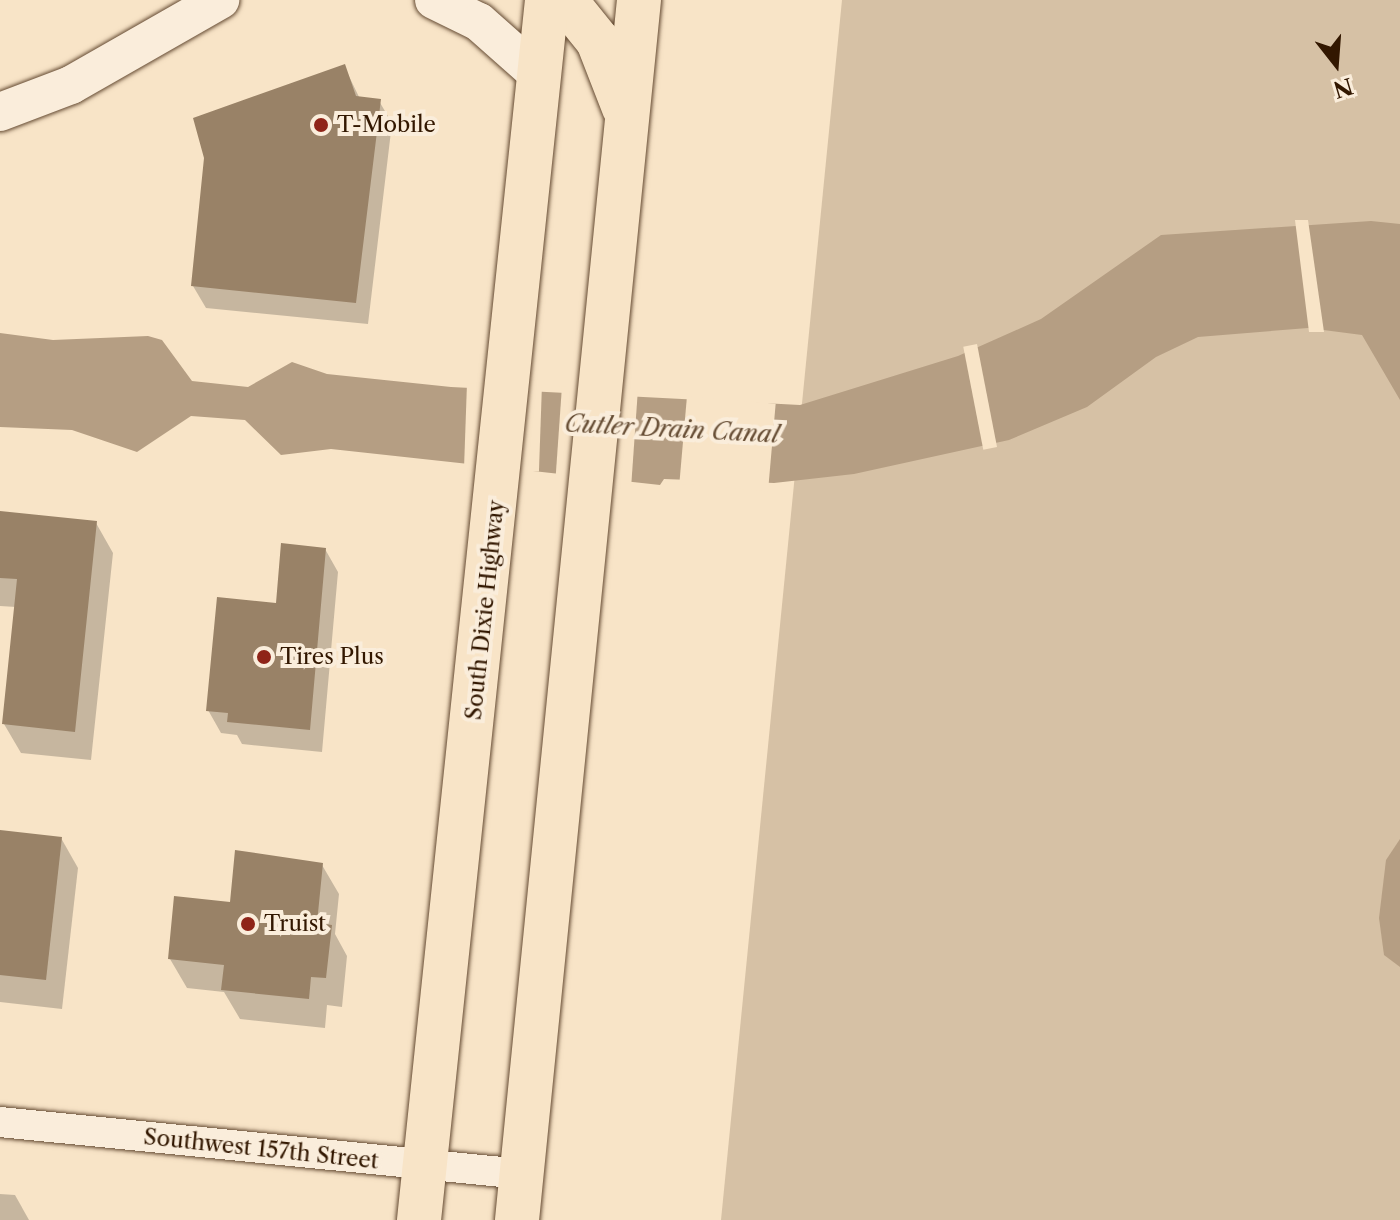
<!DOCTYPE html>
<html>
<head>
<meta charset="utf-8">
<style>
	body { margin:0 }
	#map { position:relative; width:1400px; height:1220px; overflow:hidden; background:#f8e4c7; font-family:"Libre Caslon Text",serif }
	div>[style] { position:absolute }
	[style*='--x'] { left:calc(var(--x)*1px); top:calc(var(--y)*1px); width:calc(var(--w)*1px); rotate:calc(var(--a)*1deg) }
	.green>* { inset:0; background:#d6c1a5 }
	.water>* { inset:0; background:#b59e83 }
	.pier>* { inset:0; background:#f8e4c7; transform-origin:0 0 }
	.shadow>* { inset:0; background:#0003 }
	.building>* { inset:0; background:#998267 }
	.roads { filter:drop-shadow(0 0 2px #644a32) drop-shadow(0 0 2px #644a32) }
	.minor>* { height:30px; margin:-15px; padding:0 15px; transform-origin:15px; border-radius:15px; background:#faeddb }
	.tertiary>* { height:38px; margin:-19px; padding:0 19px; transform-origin:19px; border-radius:19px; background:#faeddb }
	.trunk>* { height:44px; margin:-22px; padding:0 22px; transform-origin:22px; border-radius:22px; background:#f8e4c7 }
	.dots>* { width:22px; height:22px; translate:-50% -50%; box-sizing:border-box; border:4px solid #faeddb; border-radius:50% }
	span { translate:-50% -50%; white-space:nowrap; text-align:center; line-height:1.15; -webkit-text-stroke:8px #faeddb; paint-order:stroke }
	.poi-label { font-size:22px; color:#321700 }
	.left { translate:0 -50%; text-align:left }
	.street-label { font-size:22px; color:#321700 }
	.water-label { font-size:24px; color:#664d34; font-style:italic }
	.north { position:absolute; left:1296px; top:24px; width:80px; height:80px; -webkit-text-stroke:6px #faeddb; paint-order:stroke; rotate:163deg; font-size:22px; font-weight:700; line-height:32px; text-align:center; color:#321700 }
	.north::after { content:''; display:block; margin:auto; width:28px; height:36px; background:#321700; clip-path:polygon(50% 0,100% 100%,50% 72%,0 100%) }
</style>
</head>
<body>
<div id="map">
	<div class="green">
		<div style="clip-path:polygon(842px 0,1400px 0,1400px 1220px,721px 1220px)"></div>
	</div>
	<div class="water">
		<div style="clip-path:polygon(1371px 221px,1400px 224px,1400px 400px,1362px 335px,1308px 328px,1198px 337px,1156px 357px,1087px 407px,1009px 440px,854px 474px,774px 483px,664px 479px,660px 485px,331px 449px,281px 455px,245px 420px,191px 416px,137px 452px,72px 430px,0 427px,0 333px,53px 340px,148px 336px,162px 340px,192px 381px,248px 387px,292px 362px,327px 374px,451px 387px,800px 405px,958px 356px,1041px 319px,1161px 235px)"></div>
		<div style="clip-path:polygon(1400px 839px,1400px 967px,1384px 955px,1379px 918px,1386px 860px)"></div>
	</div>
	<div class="pier">
		<div style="clip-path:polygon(1295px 220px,1308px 220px,1324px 332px,1309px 332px)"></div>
		<div style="left:977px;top:344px;width:105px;height:14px;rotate:79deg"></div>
		<div style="left:467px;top:383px;width:75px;height:86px;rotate:2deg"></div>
		<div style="left:562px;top:386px;width:76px;height:93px;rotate:4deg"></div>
		<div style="left:687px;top:396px;width:89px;height:88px;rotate:5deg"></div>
	</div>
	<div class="shadow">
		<div style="clip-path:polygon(344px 66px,360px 99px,379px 101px,392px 123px,368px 324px,206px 308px,193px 286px)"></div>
		<div style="clip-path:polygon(0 513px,96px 523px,113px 553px,91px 760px,21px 753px,4px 724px,16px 607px,0 606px)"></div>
		<div style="clip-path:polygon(325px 549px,338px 572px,322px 752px,242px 744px,237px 735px,221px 733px,208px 710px,277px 605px)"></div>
		<div style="clip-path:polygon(0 832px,61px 838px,78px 868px,62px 1009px,0 1002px)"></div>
		<div style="clip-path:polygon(322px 865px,339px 894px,335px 934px,347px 956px,342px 1007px,327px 1005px,325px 1028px,240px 1019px,224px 992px,187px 988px,170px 959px,232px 904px)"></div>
		<div style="clip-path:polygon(0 1194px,15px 1195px,29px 1220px,0 1220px)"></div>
	</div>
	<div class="building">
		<div style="clip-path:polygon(345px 64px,356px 96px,381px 99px,356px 303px,191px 286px,204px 158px,193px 118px)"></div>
		<div style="clip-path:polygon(0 511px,97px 521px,75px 732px,2px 724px,17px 579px,0 578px)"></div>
		<div style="clip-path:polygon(281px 543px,326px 548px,310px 730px,227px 722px,228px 713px,206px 711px,217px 597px,276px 603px)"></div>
		<div style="clip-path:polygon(0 830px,62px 837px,46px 980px,0 975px)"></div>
		<div style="clip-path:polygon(235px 850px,323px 863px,317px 923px,332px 925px,326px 978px,311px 977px,309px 999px,221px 990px,224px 965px,168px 959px,174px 896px,230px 902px)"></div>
	</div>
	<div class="roads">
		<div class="minor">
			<div style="--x:0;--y:1122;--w:525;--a:5.69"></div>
		</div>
		<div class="tertiary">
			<div style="--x:434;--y:0;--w:50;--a:26.1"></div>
			<div style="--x:479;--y:22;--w:81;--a:41.5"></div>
			<div style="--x:0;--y:112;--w:76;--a:-20.8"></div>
			<div style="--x:71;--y:85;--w:172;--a:-29.7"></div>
		</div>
		<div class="trunk">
			<div style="--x:565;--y:0;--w:53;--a:51.2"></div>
			<div style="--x:598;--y:41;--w:72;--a:68.8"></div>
			<div style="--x:419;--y:1220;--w:1227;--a:-84.01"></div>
			<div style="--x:517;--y:1220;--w:1226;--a:-84.29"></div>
		</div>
	</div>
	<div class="dots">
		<div style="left:321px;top:125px;background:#8f2418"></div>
		<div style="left:264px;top:657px;background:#8f2418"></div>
		<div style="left:248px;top:924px;background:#8f2418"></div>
	</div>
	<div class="poi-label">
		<span class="left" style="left:337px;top:125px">T-Mobile</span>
		<span class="left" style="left:280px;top:657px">Tires Plus</span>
		<span class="left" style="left:264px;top:924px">Truist</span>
	</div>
	<div class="street-label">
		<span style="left:485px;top:610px;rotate:-84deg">South Dixie Highway</span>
		<span style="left:261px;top:1149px;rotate:6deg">Southwest 157th Street</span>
	</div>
	<div class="water-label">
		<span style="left:672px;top:429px;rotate:3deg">Cutler Drain Canal</span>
	</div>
	<div class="north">N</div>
</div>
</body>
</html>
